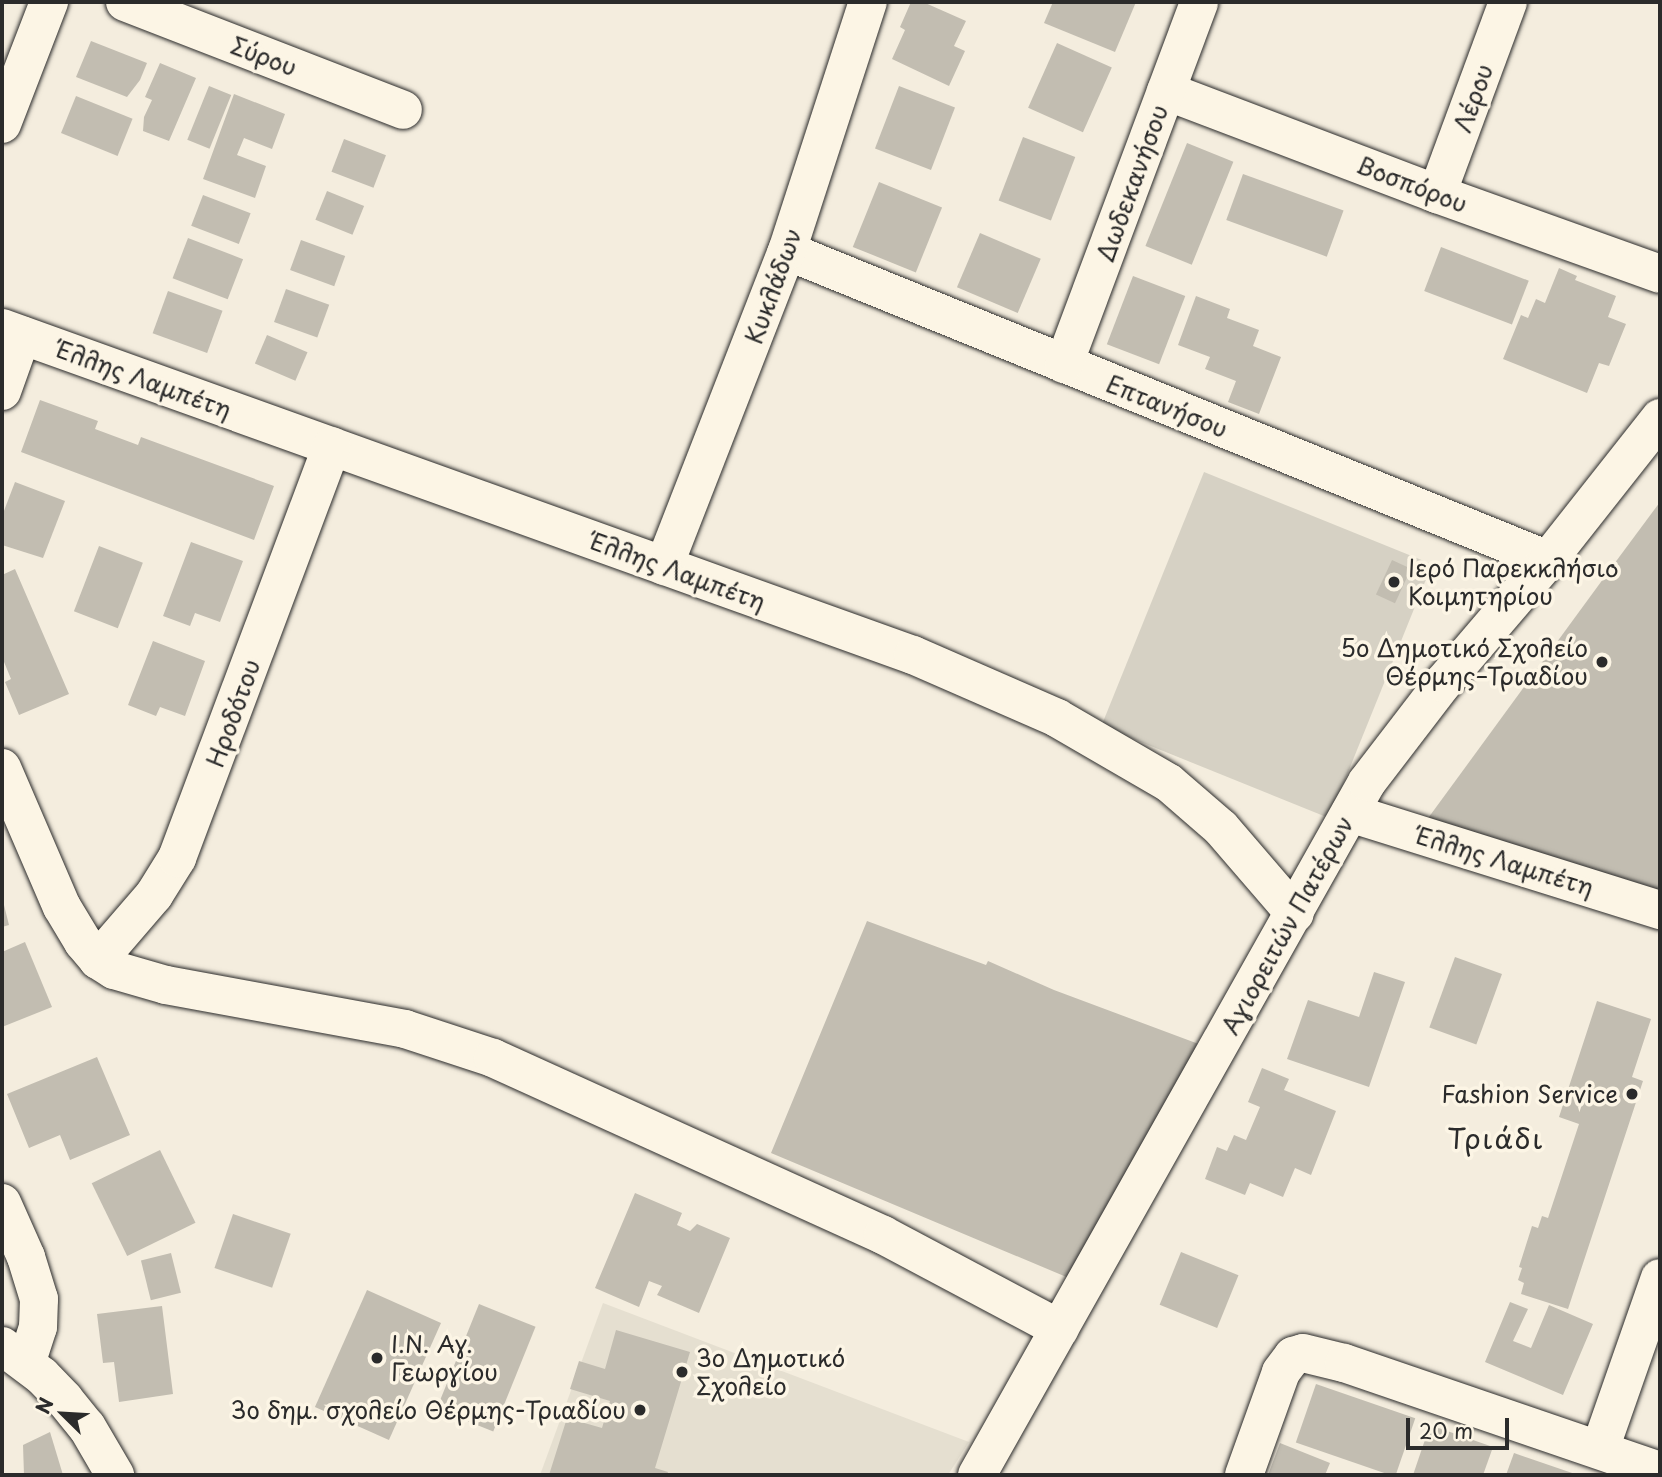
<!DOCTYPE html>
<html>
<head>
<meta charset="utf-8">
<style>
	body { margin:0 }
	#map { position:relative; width:1662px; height:1477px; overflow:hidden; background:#f4edde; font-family:"Playpen Sans",sans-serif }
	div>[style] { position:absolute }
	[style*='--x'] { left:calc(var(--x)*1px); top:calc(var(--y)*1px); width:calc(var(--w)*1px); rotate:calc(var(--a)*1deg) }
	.built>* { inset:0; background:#e5dfd0 }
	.green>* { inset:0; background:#d6d1c4; transform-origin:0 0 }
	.building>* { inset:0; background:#c2bdb1; transform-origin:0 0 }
	.roads { filter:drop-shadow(0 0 2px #2b2b2b) drop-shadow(0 0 2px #2b2b2b) }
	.street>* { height:38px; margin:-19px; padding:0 19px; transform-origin:19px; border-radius:19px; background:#fcf5e5 }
	.secondary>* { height:38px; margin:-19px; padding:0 19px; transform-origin:19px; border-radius:19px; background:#fcf5e5 }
	.dots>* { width:19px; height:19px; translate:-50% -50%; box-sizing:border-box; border:4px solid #fcf5e5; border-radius:50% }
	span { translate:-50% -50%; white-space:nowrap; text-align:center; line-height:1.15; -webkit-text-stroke:7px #fcf5e5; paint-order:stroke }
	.street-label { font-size:24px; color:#2b2b2b }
	.poi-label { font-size:24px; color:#2b2b2b }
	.left { translate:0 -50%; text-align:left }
	.right { translate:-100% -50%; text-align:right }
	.quarter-label { font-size:28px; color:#2b2b2b; letter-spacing:2px }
	.frame { position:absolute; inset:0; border:4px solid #2b2b2b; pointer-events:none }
	.north { position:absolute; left:28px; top:1379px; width:70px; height:70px; -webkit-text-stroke:5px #fcf5e5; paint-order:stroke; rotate:294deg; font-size:19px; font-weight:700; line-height:28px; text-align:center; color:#2b2b2b }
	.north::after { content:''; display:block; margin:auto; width:24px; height:32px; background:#2b2b2b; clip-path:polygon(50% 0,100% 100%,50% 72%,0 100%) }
	.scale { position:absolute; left:1406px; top:1418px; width:103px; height:32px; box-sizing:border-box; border:4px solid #2b2b2b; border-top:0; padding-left:9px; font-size:21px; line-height:24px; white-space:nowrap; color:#2b2b2b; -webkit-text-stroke:5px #fcf5e5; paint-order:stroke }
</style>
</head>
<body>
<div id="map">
	<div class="built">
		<div style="clip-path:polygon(603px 1303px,969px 1442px,948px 1475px,540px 1475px)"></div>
	</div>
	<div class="green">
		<div style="left:1204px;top:472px;width:246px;height:274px;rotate:22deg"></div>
	</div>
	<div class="building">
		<div style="clip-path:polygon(911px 2px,923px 2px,966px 21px,954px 46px,965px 51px,949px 86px,892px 59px,905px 30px,900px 27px)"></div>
		<div style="clip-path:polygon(1053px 2px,1136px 2px,1115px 52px,1044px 23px)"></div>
		<div style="clip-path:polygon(91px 41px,147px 63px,140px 80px,127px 97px,76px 77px)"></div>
		<div style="left:1057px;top:43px;width:60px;height:71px;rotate:24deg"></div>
		<div style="clip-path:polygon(160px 63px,196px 78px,169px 141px,143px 131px,144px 117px,152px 100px,145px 97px)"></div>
		<div style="left:209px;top:86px;width:24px;height:58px;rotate:22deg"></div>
		<div style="left:899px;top:86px;width:60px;height:67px;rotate:21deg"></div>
		<div style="clip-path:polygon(234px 94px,285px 114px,272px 149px,244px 138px,237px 155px,266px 166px,255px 198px,203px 179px)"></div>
		<div style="left:76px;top:96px;width:61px;height:40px;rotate:22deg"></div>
		<div style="left:1023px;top:137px;width:56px;height:68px;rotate:21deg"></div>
		<div style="left:344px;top:139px;width:45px;height:35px;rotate:21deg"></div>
		<div style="left:1187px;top:143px;width:50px;height:111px;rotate:22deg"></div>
		<div style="left:1243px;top:174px;width:107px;height:49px;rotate:20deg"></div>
		<div style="left:879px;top:182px;width:68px;height:70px;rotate:22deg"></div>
		<div style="left:327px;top:191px;width:40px;height:31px;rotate:22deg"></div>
		<div style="left:203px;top:195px;width:51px;height:33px;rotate:21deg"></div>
		<div style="left:980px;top:233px;width:66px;height:59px;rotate:23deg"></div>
		<div style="left:188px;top:238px;width:59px;height:43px;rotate:21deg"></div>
		<div style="left:301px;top:240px;width:47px;height:32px;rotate:20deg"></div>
		<div style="left:1441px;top:247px;width:94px;height:47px;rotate:21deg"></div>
		<div style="clip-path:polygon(1559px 268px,1577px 276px,1575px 280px,1616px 296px,1608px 317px,1626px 324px,1609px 366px,1599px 363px,1587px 393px,1503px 359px,1521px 315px,1528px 318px,1536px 299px,1545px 303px)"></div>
		<div style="left:1133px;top:276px;width:56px;height:73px;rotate:21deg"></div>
		<div style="left:286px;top:289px;width:46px;height:35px;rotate:20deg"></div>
		<div style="left:168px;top:291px;width:58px;height:45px;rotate:20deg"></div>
		<div style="clip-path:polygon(1196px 296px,1230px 309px,1227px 318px,1259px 330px,1253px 346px,1281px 357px,1259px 414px,1228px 402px,1236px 381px,1205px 369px,1210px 357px,1178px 345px)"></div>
		<div style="left:267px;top:335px;width:44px;height:31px;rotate:23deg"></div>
		<div style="clip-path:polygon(40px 400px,98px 421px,95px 429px,138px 445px,141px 437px,274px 486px,254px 540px,21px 452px)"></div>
		<div style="clip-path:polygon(15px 482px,65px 501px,43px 558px,2px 545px,2px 516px)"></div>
		<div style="clip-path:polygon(1660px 502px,1660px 897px,1426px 821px,1617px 560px)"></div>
		<div style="clip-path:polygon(191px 542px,243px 561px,220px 622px,195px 613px,190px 626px,163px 616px)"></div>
		<div style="left:99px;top:546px;width:47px;height:70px;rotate:21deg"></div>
		<div style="left:1392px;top:560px;width:21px;height:38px;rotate:25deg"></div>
		<div style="clip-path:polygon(15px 569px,69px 694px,19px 715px,5px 682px,11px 679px,2px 657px,2px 575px)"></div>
		<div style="clip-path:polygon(153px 641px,205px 661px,185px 716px,160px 707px,156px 716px,128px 705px)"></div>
		<div style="clip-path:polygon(3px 901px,9px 925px,2px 927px,2px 902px)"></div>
		<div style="clip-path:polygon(867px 921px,986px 965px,988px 961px,1054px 990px,1204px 1046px,1076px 1281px,771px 1153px)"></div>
		<div style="clip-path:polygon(25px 942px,52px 1007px,2px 1027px,2px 952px)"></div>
		<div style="left:1455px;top:957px;width:50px;height:75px;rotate:20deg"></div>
		<div style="clip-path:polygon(1374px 972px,1405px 982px,1369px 1087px,1287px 1059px,1308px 1000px,1359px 1017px)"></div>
		<div style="clip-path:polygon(1597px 1001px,1651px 1019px,1632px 1077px,1643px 1081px,1568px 1309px,1521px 1294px,1524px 1283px,1518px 1280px,1522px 1268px,1519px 1267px,1532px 1226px,1538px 1228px,1542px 1216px,1548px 1218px,1579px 1124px,1559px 1117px)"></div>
		<div style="clip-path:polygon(97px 1057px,130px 1135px,70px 1160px,60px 1135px,29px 1148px,7px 1094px)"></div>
		<div style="clip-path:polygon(1262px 1068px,1289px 1079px,1284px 1090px,1336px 1111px,1311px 1175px,1295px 1168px,1283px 1197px,1250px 1183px,1245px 1195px,1205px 1179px,1217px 1147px,1227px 1151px,1234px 1135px,1246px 1140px,1260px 1107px,1248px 1102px)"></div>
		<div style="left:160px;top:1150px;width:81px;height:76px;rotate:64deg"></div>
		<div style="clip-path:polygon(635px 1193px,682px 1213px,677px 1225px,690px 1231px,697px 1224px,730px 1238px,699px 1313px,657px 1295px,662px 1286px,649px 1281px,639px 1307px,595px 1288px)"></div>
		<div style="left:233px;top:1214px;width:61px;height:57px;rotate:19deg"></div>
		<div style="left:1181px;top:1252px;width:62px;height:57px;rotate:22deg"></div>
		<div style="left:171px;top:1253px;width:41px;height:31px;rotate:76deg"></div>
		<div style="left:367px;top:1290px;width:81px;height:128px;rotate:24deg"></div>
		<div style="clip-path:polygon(1510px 1302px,1528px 1309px,1513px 1341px,1531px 1348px,1549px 1305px,1593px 1324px,1563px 1395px,1485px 1362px)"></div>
		<div style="left:479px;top:1304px;width:61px;height:113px;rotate:22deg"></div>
		<div style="clip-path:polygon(162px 1306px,173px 1394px,119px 1402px,114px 1362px,103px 1363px,97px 1314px)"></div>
		<div style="clip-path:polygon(616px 1330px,690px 1352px,655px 1468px,668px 1472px,667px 1475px,549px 1475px,567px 1418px,602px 1428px,610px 1401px,570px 1389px,579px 1361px,605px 1369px)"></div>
		<div style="left:1316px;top:1384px;width:105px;height:62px;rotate:19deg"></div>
		<div style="clip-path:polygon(1430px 1425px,1493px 1447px,1483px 1475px,1413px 1475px)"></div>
		<div style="clip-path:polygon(50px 1432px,63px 1475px,24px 1475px,23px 1445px)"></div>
		<div style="clip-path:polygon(1280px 1443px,1330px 1463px,1325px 1475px,1268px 1475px)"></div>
		<div style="clip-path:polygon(1514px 1453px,1578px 1475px,1506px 1475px)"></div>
	</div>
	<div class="roads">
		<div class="street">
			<div style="--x:125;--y:2;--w:298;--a:21.2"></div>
			<div style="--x:1166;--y:91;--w:290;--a:20.8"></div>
			<div style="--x:1437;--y:194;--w:237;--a:19.7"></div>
			<div style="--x:2;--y:124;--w:131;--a:-68.9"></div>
			<div style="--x:1437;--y:194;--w:205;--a:-69.7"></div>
			<div style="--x:787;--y:251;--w:821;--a:22.1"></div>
			<div style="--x:2;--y:328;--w:968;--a:19.75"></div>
			<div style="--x:913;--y:655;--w:157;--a:23.6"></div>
			<div style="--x:1057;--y:718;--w:129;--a:30.1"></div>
			<div style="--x:1169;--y:783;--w:69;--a:40.9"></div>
			<div style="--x:1221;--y:828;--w:113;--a:49.3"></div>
			<div style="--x:1064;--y:364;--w:386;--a:-69.5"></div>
			<div style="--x:2;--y:391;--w:59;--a:-70.3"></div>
			<div style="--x:664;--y:566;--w:338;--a:-68.7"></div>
			<div style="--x:787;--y:251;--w:262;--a:-72"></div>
			<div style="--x:2;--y:768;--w:151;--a:66.7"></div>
			<div style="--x:62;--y:907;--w:41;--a:59"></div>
			<div style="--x:83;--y:942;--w:23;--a:50"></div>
			<div style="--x:98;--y:960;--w:19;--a:32"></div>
			<div style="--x:114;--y:970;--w:54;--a:16.1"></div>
			<div style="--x:166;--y:985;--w:243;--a:10.4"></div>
			<div style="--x:405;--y:1029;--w:93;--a:18.2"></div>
			<div style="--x:493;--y:1058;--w:428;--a:24.4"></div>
			<div style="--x:883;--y:1235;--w:200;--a:28"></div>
			<div style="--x:1350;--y:813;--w:325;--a:17.4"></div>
			<div style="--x:98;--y:960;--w:86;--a:-49.3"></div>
			<div style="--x:154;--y:895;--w:44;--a:-58.1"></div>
			<div style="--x:177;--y:858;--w:440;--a:-69.4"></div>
			<div style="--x:2;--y:1203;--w:59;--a:66"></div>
			<div style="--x:26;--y:1257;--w:44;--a:72.8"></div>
			<div style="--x:39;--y:1299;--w:28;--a:92"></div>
			<div style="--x:38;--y:1327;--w:38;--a:108"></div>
			<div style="--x:1600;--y:1449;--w:181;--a:-70.7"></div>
			<div style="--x:977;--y:1475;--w:795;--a:-60.63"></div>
			<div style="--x:1367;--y:782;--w:125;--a:-52.5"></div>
			<div style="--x:1443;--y:683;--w:162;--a:-49.5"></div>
			<div style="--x:1548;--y:560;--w:181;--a:-51.7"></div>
			<div style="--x:1244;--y:1475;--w:109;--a:-70.2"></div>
			<div style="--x:1281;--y:1372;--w:20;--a:-53"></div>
			<div style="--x:1293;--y:1356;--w:10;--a:-17"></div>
			<div style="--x:1303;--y:1353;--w:42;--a:13.7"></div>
			<div style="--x:1344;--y:1363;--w:334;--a:18.9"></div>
		</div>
		<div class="secondary">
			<div style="--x:2;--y:1346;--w:50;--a:36.9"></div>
			<div style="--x:42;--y:1376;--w:32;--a:46"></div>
			<div style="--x:64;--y:1399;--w:36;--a:51"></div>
			<div style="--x:87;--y:1427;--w:56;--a:59.7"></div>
		</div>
	</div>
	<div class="dots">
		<div style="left:1394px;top:582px;background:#2b2b2b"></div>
		<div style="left:1602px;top:662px;background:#2b2b2b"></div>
		<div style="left:1632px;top:1094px;background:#2b2b2b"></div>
		<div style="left:377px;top:1358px;background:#2b2b2b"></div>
		<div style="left:682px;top:1372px;background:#2b2b2b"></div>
		<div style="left:640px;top:1410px;background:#2b2b2b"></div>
	</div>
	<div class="street-label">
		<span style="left:264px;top:56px;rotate:21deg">Σύρου</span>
		<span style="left:1473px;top:98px;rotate:-70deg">Λέρου</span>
		<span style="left:1132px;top:183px;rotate:-70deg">Δωδεκανήσου</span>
		<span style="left:1412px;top:184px;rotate:21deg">Βοσπόρου</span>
		<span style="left:773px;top:286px;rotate:-70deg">Κυκλάδων</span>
		<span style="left:144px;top:379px;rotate:20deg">Έλλης Λαμπέτη</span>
		<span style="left:1167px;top:406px;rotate:22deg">Επτανήσου</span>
		<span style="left:678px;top:571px;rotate:20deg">Έλλης Λαμπέτη</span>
		<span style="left:233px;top:713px;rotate:-70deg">Ηροδότου</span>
		<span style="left:1505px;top:861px;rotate:17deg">Έλλης Λαμπέτη</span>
		<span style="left:1287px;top:925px;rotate:-61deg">Αγιορειτών Πατέρων</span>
	</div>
	<div class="poi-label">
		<span class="left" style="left:1408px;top:582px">Ιερό Παρεκκλήσιο<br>Κοιμητηρίου</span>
		<span class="right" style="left:1588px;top:662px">5ο Δημοτικό Σχολείο<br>Θέρμης–Τριαδίου</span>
		<span class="right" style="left:1618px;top:1094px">Fashion Service</span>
		<span class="left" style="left:391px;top:1358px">Ι.Ν. Αγ.<br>Γεωργίου</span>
		<span class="left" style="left:696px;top:1372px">3ο Δημοτικό<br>Σχολείο</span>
		<span class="right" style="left:626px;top:1410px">3ο δημ. σχολείο Θέρμης-Τριαδίου</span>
	</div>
	<div class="quarter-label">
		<span style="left:1496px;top:1138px">Τριάδι</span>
	</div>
	<div class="frame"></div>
	<div class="north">N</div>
	<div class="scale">20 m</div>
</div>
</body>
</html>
